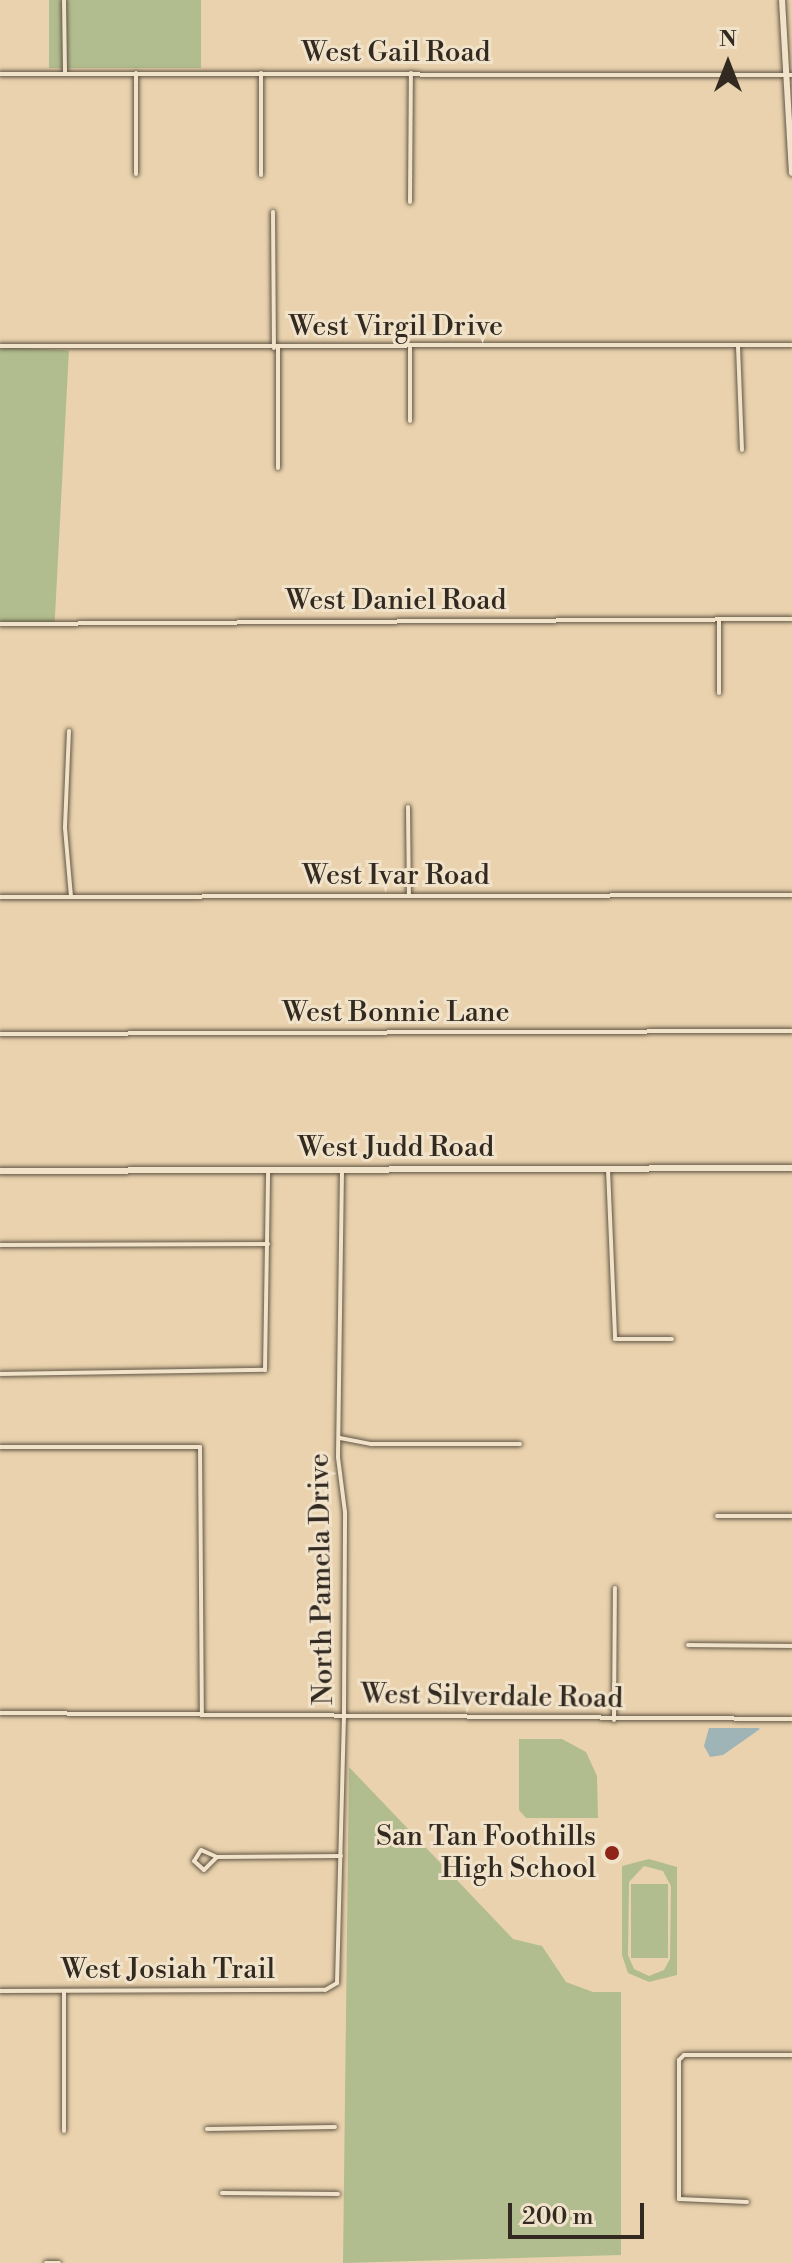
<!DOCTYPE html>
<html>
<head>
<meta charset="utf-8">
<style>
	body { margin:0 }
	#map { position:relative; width:792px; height:2263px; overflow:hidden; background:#e9d2ad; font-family:"Libre Bodoni",serif }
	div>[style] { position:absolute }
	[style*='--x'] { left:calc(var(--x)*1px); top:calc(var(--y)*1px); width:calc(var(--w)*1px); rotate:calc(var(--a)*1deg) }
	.green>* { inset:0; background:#b1bd8e; transform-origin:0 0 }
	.water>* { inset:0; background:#9eb4b7 }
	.roads { filter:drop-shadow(0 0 2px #605444) drop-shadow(0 0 2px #605444) }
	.minor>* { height:4px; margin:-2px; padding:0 2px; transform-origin:2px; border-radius:2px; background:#f1e2ca }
	.tertiary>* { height:6px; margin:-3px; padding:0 3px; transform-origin:3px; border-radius:3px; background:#f1e2ca }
	.dots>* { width:22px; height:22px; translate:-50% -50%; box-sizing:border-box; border:4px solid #f1e2ca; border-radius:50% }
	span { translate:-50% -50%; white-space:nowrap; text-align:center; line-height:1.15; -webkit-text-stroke:6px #f1e2ca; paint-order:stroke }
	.street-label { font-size:28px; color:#322a21 }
	.poi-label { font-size:28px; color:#322a21 }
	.right { translate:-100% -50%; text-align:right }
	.north { position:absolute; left:688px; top:24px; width:80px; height:80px; -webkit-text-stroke:6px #f1e2ca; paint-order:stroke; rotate:0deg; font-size:22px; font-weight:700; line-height:32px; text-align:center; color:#322a21 }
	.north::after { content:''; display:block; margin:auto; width:28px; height:36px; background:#322a21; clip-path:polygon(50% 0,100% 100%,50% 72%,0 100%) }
	.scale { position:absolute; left:508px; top:2203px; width:136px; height:36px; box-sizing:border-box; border:4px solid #322a21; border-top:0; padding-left:10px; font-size:24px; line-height:28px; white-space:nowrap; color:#322a21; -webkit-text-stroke:6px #f1e2ca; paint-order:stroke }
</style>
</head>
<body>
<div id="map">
	<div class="green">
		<div style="left:49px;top:0;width:152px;height:68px"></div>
		<div style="left:0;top:347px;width:69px;height:275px;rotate:3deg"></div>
		<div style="clip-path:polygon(519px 1739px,562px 1739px,586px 1752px,597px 1776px,598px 1818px,526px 1818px,519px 1810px)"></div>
		<div style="clip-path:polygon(349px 1767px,513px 1939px,542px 1946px,566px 1982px,593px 1992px,621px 1992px,621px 2255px,343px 2263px)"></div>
		<div style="clip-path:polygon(evenodd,649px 1859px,677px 1867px,677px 1975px,649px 1982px,628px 1973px,622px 1955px,622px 1866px,649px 1859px,644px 1866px,663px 1871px,671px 1886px,670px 1959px,664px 1970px,649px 1976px,634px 1969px,628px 1955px,629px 1882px,644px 1866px)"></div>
		<div style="left:631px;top:1884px;width:37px;height:74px"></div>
	</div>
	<div class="water">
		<div style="clip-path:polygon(709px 1728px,758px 1728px,760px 1729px,723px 1755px,710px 1757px,704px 1746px)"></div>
	</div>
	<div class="roads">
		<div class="minor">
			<div style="--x:64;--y:0;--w:74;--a:89.2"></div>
			<div style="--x:261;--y:73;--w:102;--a:90"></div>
			<div style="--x:0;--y:74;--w:792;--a:0.07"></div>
			<div style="--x:136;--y:174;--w:101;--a:-90"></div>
			<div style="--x:410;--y:202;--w:129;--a:-89.6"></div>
			<div style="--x:273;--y:212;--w:136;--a:89.6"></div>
			<div style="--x:0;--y:346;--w:792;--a:-0.07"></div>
			<div style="--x:738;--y:346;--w:104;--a:87.8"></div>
			<div style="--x:410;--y:348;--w:73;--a:90"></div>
			<div style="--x:278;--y:468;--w:120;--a:-90"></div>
			<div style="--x:0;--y:624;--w:792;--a:-0.36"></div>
			<div style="--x:719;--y:693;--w:73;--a:-90"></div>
			<div style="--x:69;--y:731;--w:97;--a:92.4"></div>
			<div style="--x:65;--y:828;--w:69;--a:85"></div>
			<div style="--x:408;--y:807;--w:89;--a:89.4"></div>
			<div style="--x:0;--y:897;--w:792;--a:-0.14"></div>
			<div style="--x:0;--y:1034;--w:792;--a:-0.22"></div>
			<div style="--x:608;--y:1169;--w:170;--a:87.6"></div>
			<div style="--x:615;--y:1339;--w:57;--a:0"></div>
			<div style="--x:0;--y:1245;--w:268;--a:-0.2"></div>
			<div style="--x:0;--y:1374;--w:265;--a:-0.9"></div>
			<div style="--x:265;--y:1370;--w:200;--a:-89.1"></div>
			<div style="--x:340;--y:1438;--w:32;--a:11"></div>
			<div style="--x:371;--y:1444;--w:149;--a:0"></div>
			<div style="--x:0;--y:1447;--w:200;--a:0"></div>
			<div style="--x:200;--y:1447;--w:267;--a:89.6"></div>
			<div style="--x:717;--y:1516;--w:75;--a:0"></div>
			<div style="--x:688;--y:1645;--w:104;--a:0.6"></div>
			<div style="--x:0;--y:1713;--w:792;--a:0.43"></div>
			<div style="--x:614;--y:1720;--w:132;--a:-89.6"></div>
			<div style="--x:217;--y:1857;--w:17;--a:-156"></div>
			<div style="--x:201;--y:1850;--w:13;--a:122"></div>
			<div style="--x:194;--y:1861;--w:13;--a:42"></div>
			<div style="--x:204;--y:1870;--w:18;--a:-45"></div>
			<div style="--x:217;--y:1857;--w:124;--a:-0.5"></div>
			<div style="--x:0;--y:1991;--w:325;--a:-0.2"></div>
			<div style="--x:325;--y:1990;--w:14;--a:-30"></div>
			<div style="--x:337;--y:1983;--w:268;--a:-88.5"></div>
			<div style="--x:344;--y:1715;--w:203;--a:-89.7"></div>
			<div style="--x:345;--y:1512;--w:55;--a:-97.3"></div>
			<div style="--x:338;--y:1457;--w:287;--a:-89.2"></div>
			<div style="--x:207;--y:2129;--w:128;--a:-0.9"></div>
			<div style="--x:64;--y:2131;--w:140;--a:-90"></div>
			<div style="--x:222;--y:2193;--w:116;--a:0.5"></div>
			<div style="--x:747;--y:2202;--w:68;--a:-177.5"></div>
			<div style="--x:679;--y:2199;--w:139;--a:-90"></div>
			<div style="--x:679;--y:2060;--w:7;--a:-45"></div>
			<div style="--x:684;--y:2055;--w:108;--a:0"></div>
			<div style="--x:46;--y:2263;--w:13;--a:0"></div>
		</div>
		<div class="tertiary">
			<div style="--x:782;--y:0;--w:173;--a:86.7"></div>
			<div style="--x:0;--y:1171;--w:792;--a:-0.22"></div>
		</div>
	</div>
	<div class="dots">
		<div style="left:612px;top:1853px;background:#8f2418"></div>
	</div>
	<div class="street-label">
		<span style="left:396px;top:53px">West Gail Road</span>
		<span style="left:396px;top:327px">West Virgil Drive</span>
		<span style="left:396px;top:601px">West Daniel Road</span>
		<span style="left:396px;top:876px">West Ivar Road</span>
		<span style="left:396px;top:1013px">West Bonnie Lane</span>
		<span style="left:396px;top:1148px">West Judd Road</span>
		<span style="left:322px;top:1579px;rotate:-91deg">North Pamela Drive</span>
		<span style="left:492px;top:1697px;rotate:1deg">West Silverdale Road</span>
		<span style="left:168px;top:1970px">West Josiah Trail</span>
	</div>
	<div class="poi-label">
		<span class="right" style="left:596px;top:1853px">San Tan Foothills<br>High School</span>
	</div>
	<div class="north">N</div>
	<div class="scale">200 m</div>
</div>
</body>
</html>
